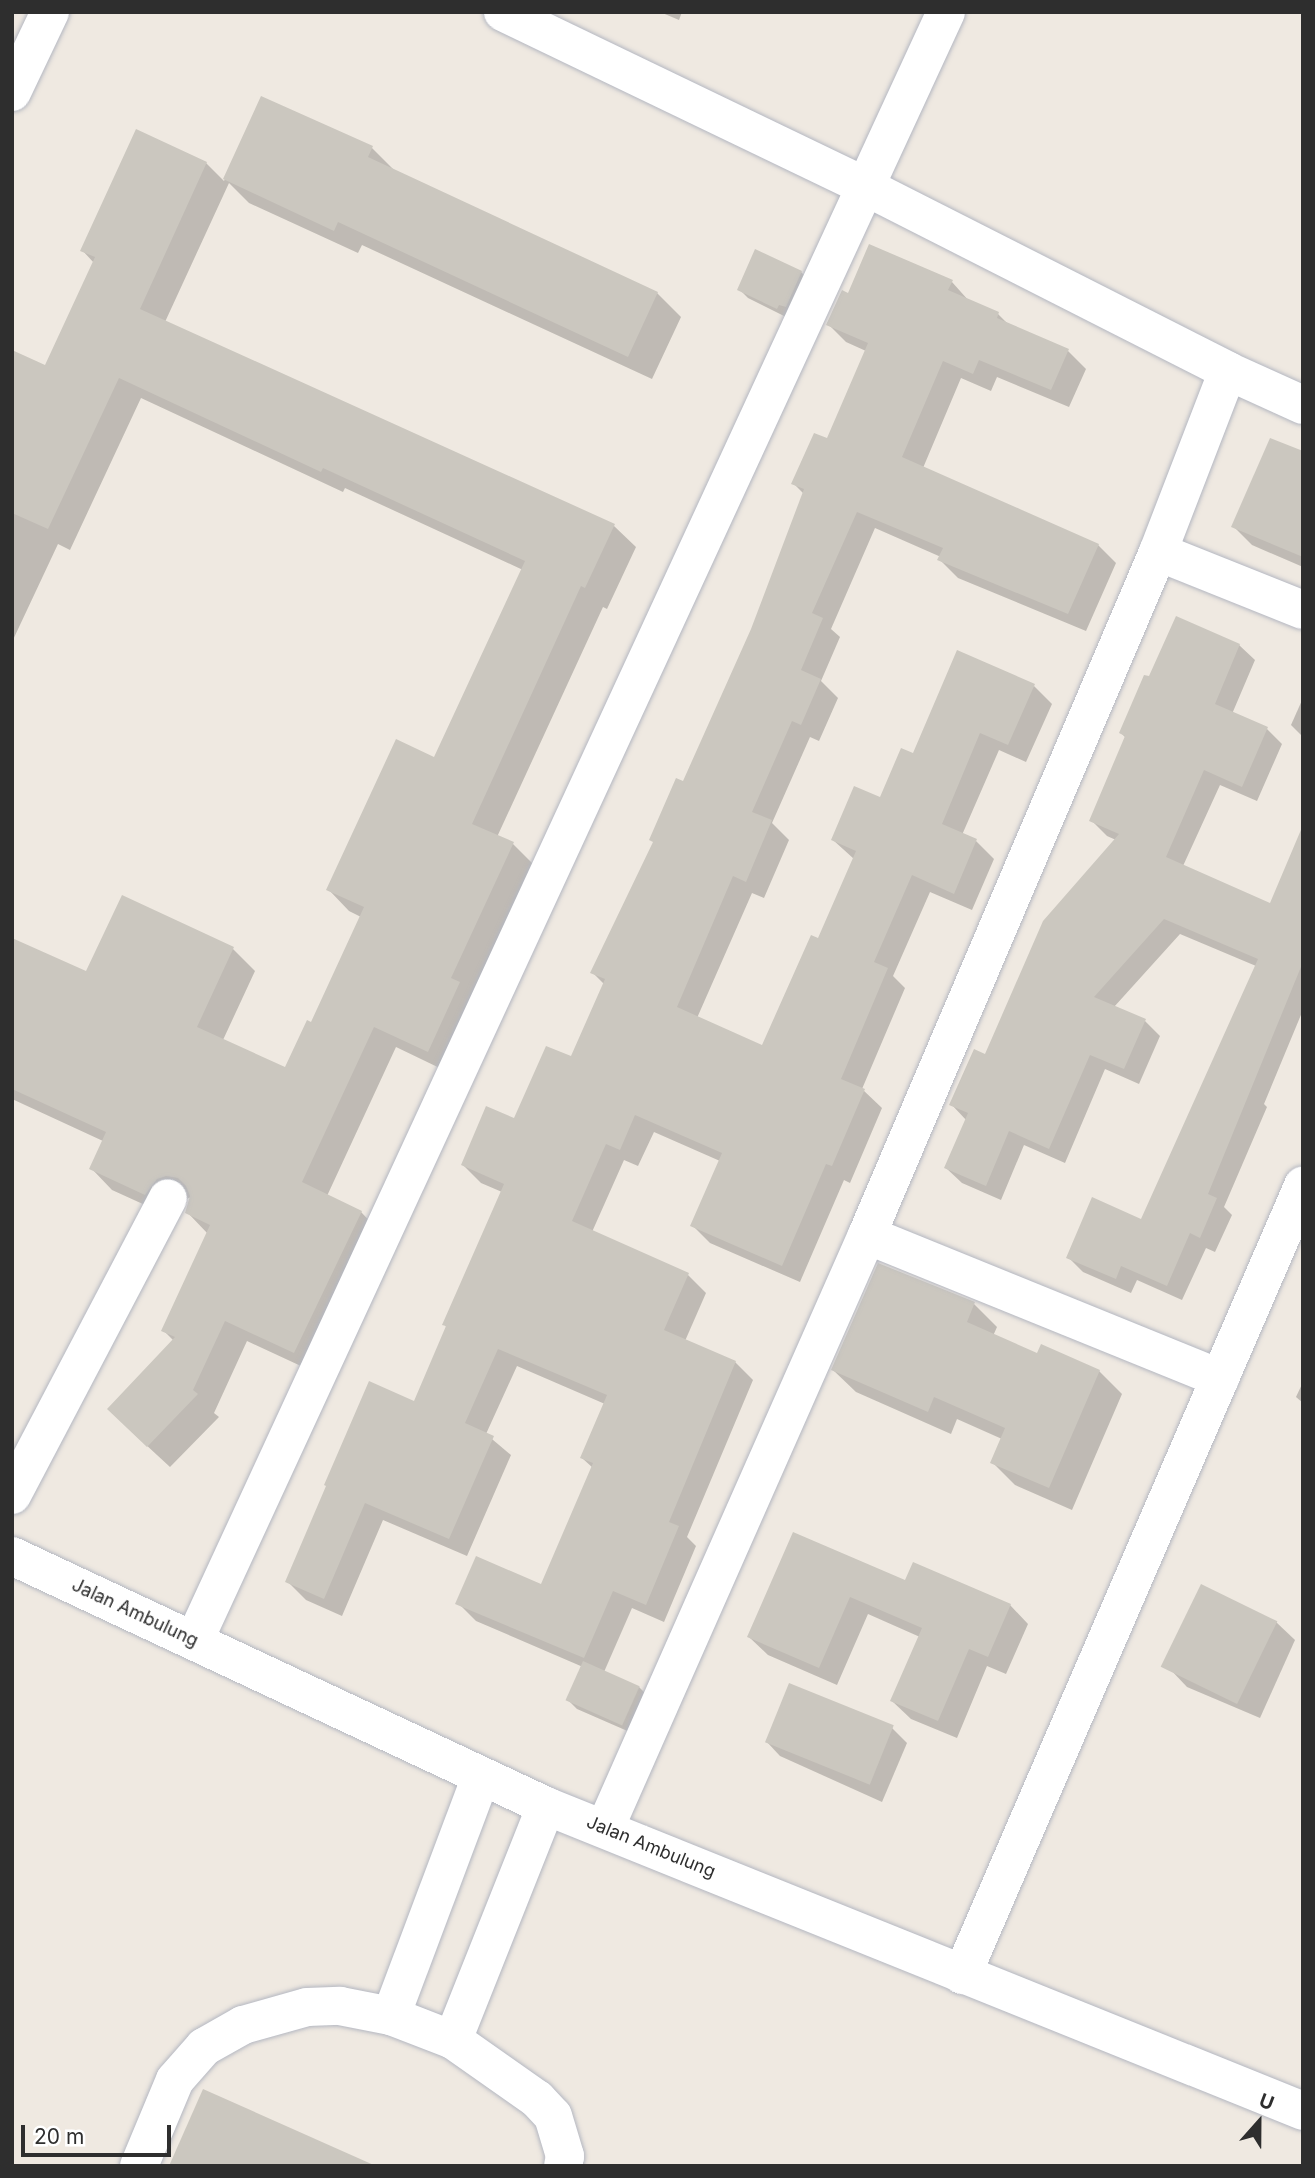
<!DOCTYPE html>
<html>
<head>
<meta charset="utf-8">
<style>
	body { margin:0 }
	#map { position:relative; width:1315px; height:2178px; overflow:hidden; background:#efe9e1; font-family:Inter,sans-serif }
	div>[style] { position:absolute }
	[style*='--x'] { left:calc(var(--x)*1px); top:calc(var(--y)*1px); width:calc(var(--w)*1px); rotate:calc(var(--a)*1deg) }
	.shadow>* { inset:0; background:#0003 }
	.building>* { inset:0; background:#cbc7bf; transform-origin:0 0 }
	.roads { filter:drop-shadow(0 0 2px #b4b7c1) drop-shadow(0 0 2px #b4b7c1) }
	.minor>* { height:38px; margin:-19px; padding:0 19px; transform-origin:19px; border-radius:19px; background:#fff }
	span { translate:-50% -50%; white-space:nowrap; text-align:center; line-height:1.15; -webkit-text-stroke:7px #fff; paint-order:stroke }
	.street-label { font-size:18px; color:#2e2e2e }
	.frame { position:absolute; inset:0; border:14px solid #2e2e2e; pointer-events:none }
	.north { position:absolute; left:1224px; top:2087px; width:70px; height:70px; -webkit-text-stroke:5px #fff; paint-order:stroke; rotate:21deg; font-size:19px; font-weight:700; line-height:28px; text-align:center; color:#2e2e2e }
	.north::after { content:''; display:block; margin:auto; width:24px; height:32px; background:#2e2e2e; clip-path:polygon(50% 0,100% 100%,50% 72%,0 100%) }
	.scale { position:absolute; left:21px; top:2125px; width:150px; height:32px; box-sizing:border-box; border:4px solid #2e2e2e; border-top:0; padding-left:9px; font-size:21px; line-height:24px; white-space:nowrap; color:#2e2e2e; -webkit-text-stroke:5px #fff; paint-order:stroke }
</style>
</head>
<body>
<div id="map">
	<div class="shadow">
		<div style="clip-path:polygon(660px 12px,682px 12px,679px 20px)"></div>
		<div style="clip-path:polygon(262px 98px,372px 148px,396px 172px,657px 293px,681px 317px,652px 379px,362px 245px,358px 253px,249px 203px,229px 183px,165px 322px,614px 526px,636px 547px,607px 609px,603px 607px,497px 837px,513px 844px,535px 866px,450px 1073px,396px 1047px,327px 1196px,361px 1212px,382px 1234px,316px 1373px,247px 1341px,214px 1413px,219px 1417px,170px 1467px,131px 1431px,174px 1341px,164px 1331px,208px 1234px,187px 1212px,192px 1197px,179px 1201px,167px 1215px,112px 1190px,91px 1168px,103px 1141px,12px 1099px,12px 939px,87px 974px,123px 898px,233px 949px,255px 971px,223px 1040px,286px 1070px,312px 1024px,361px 917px,349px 911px,328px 889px,435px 759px,523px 570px,345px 488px,343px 492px,141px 398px,70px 550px,58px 544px,12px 642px,12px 374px,45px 367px,94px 263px,82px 250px,206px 163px,224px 181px)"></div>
		<div style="clip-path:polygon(801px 272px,810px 281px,786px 317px,748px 298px,739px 289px)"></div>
		<div style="clip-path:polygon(952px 282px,969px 301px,998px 314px,1010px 326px,1068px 351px,1086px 369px,1069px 407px,997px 377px,991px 391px,961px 378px,923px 468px,1098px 545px,1116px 563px,1086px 631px,958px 578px,940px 560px,941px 557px,875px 528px,831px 629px,840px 637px,821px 681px,838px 698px,819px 741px,810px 737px,772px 823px,789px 840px,764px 898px,752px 893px,697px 1018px,763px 1047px,819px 940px,854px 859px,833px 840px,881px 800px,914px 755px,1034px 686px,1052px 704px,1026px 762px,999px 750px,962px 835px,976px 841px,994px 859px,972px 910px,930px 892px,893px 976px,905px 988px,862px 1089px,882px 1108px,850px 1183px,844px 1180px,800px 1282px,710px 1243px,692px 1225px,720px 1161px,654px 1132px,638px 1166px,624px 1160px,592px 1232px,688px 1275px,706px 1293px,685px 1341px,735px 1362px,753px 1380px,687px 1537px,696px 1546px,664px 1622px,632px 1608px,604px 1672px,639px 1687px,648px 1696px,632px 1733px,577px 1709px,568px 1700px,583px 1667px,476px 1621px,458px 1603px,542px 1586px,593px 1468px,582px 1458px,605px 1404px,517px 1366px,486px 1434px,511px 1455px,467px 1556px,383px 1520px,342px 1616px,306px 1600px,288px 1582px,415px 1403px,447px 1328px,444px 1324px,502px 1192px,481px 1183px,463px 1165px,515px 1120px,572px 1059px,604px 984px,592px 972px,684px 784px,752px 629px,804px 494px,793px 483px,828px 441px,866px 351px,846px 342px,828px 324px,849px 295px)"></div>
		<div style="clip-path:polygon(1303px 453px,1303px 567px,1252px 545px,1234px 527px)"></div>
		<div style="clip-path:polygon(1239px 645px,1255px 660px,1232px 714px,1267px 729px,1282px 744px,1257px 801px,1220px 785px,1183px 866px,1271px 905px,1303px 842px,1303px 1010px,1264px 1104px,1267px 1107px,1224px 1207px,1232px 1215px,1215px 1252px,1206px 1248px,1182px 1300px,1137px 1280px,1131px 1293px,1083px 1272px,1068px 1257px,1142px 1221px,1256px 966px,1180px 934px,1114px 1007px,1145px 1021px,1160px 1036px,1139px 1084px,1105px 1069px,1065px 1163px,1024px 1145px,1001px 1200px,962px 1183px,946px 1168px,967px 1121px,951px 1104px,986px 1056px,1116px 840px,1107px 836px,1091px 820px,1126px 738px,1121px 733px,1150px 679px)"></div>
		<div style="clip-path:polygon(1303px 698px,1303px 737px,1291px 725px)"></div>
		<div style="clip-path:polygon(879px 1265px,974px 1304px,997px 1327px,993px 1336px,1038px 1356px,1099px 1371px,1122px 1394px,1072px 1510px,1015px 1485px,992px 1462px,1002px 1439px,957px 1419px,951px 1434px,856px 1392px,833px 1370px)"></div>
		<div style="clip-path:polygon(1303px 1382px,1303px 1403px,1296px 1397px)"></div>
		<div style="clip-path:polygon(794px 1535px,906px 1582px,1010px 1605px,1028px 1624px,1006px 1674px,987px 1666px,957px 1738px,911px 1719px,892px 1701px,920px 1637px,868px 1614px,837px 1685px,768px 1655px,749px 1637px)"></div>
		<div style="clip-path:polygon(1276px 1622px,1295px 1640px,1260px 1718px,1187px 1687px,1169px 1668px)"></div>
		<div style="clip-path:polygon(892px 1728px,907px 1743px,882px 1802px,780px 1756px,766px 1741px)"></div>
	</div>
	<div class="building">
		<div style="clip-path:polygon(261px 96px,373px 146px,368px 157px,658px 292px,628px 357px,338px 222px,334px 231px,223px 179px)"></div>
		<div style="clip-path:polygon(136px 129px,207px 162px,140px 309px,615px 524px,585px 588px,581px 586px,472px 824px,514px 842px,451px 978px,460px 982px,428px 1052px,374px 1027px,302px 1182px,362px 1211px,294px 1353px,225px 1321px,193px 1390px,198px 1394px,147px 1447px,107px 1409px,175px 1337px,161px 1331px,210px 1225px,185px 1213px,190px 1196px,186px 1186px,178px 1178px,166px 1176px,157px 1179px,145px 1195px,89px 1169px,106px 1132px,12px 1089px,12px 938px,86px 971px,122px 895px,234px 947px,197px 1027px,285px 1067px,307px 1020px,311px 1022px,364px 907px,326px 890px,396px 739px,434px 757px,525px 561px,323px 468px,321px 472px,119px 378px,48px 529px,12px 513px,12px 350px,45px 365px,95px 257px,80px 251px)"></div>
		<div style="clip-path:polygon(869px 244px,953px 280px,948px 290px,999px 312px,997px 318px,1069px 349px,1051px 390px,979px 360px,973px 374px,943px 361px,902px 457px,1099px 544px,1068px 614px,937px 560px,943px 548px,857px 512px,812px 613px,823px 618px,801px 670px,821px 679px,801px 725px,792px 721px,752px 812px,772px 820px,746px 882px,733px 876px,677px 1007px,762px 1045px,811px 935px,818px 938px,856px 851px,831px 840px,854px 786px,880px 797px,901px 748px,913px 753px,957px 650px,1035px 684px,1008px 745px,980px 733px,942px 824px,977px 839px,954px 894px,912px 875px,874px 962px,888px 968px,841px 1079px,865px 1089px,832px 1166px,826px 1164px,782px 1266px,690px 1226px,722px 1153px,635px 1115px,620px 1150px,606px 1144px,572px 1221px,689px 1273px,664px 1330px,736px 1361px,669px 1522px,679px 1526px,646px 1605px,613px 1591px,584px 1658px,455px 1604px,476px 1556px,541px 1584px,593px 1463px,580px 1458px,607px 1395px,498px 1349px,465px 1423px,494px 1436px,449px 1539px,365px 1503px,324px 1599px,285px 1582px,326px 1486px,324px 1485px,369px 1381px,414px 1401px,446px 1326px,442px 1325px,504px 1184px,461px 1165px,486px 1106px,514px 1118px,546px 1046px,571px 1056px,605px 979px,590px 973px,653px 842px,649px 840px,676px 778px,683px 781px,751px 629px,804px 489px,791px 484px,814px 433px,827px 438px,868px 343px,826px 325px,842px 290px,848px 293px)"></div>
		<div style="clip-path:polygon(755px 249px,802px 271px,786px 307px,779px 305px,777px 309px,737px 290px)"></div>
		<div style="clip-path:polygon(1270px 438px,1303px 451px,1303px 557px,1231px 527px)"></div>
		<div style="clip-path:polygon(1176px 616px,1240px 644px,1215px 704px,1268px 727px,1242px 787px,1204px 770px,1166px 857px,1270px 903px,1303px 825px,1303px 962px,1208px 1194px,1217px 1198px,1200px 1238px,1190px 1233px,1167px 1286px,1121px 1266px,1116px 1279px,1066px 1258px,1092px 1197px,1141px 1219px,1258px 959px,1164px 919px,1094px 997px,1146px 1019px,1124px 1069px,1090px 1055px,1049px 1149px,1009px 1131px,986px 1186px,944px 1168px,968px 1113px,949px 1105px,974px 1049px,985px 1054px,1043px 921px,1119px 834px,1089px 821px,1125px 736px,1119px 733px,1144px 675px,1149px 676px)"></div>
		<div style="clip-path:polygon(878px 1263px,975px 1302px,967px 1322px,1037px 1353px,1041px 1344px,1100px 1370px,1049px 1488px,990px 1463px,1005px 1428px,934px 1397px,928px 1412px,831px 1370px)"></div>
		<div style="clip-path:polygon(793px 1532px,905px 1580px,913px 1562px,1011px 1604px,988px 1657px,969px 1649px,938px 1721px,890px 1701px,922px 1628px,850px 1597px,819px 1668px,747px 1637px)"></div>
		<div style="left:1201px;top:1584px;width:85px;height:92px;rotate:26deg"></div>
		<div style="left:583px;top:1661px;width:62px;height:43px;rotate:24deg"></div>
		<div style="left:789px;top:1683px;width:113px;height:64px;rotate:22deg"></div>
		<div style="clip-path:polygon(203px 2089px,376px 2166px,169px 2166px)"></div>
	</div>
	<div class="roads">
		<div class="minor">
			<div style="--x:503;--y:12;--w:401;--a:25.7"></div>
			<div style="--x:864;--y:186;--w:408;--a:26.9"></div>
			<div style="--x:1228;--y:371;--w:82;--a:24.4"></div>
			<div style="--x:12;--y:92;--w:89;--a:-64.6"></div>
			<div style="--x:1158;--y:552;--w:194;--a:-68.9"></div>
			<div style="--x:867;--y:1235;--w:381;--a:22.1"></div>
			<div style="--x:12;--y:1495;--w:335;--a:-62.3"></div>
			<div style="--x:12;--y:1556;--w:590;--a:25.09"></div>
			<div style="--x:546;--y:1806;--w:816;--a:21.94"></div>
			<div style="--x:194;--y:1641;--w:1794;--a:-65.22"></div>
			<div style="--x:546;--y:1806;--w:252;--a:111.7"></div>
			<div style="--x:453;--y:2040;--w:103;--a:35.1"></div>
			<div style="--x:537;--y:2099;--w:23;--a:47"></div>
			<div style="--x:553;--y:2116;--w:42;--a:73.3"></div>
			<div style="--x:565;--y:2156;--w:10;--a:101"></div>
			<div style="--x:605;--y:1828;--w:648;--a:-66.16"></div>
			<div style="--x:867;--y:1235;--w:742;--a:-66.92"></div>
			<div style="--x:1158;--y:552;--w:156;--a:21.8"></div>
			<div style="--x:962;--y:1975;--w:860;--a:-66.63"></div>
			<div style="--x:391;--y:2016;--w:255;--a:-69.4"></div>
			<div style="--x:139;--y:2166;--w:93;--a:-67.3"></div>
			<div style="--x:175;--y:2080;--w:44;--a:-48.7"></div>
			<div style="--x:204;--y:2047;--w:45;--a:-29.4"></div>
			<div style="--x:243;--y:2025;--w:66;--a:-15.7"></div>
			<div style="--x:307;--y:2007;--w:33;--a:-2"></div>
			<div style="--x:340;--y:2006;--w:52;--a:11.1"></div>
			<div style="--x:391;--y:2016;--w:66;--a:21.2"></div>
		</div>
	</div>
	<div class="street-label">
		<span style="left:135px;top:1613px;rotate:25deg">Jalan Ambulung</span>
		<span style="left:651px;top:1847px;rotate:22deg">Jalan Ambulung</span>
	</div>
	<div class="frame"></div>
	<div class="north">U</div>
	<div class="scale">20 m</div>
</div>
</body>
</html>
